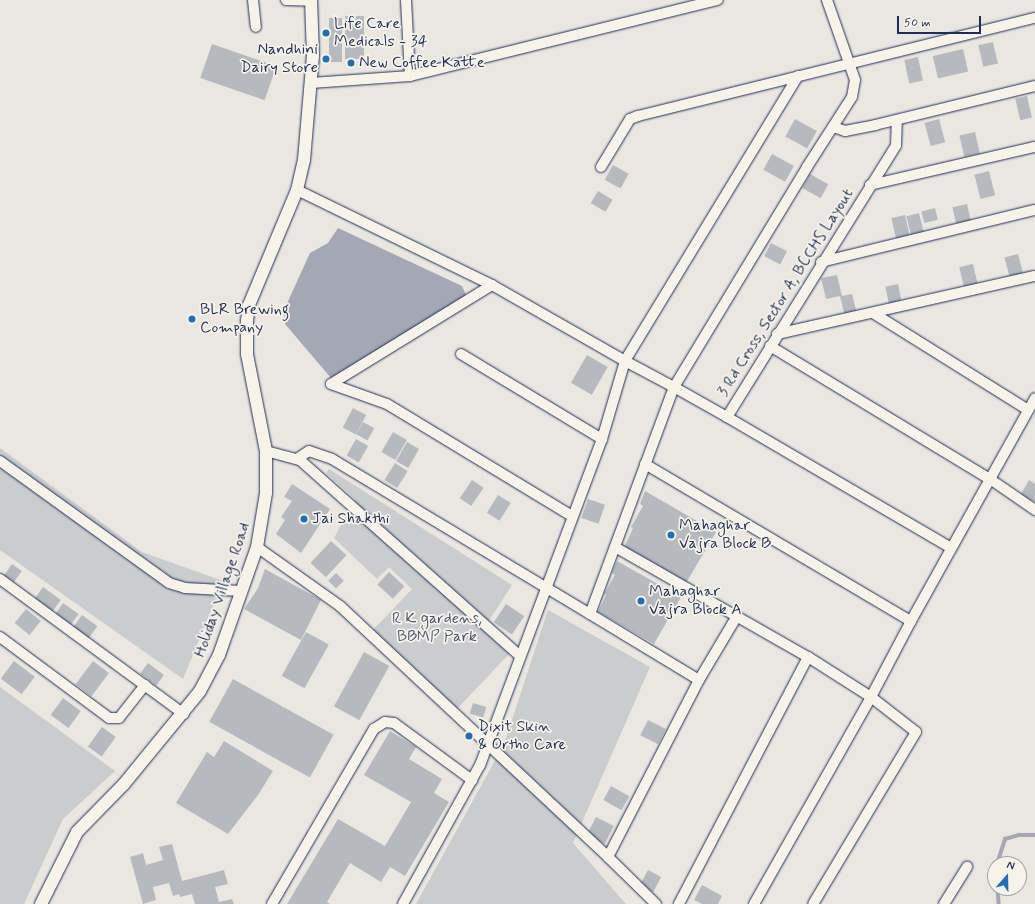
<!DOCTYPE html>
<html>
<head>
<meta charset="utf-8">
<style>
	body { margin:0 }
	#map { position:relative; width:1035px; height:904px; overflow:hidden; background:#eae7e0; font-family:Mynerve,sans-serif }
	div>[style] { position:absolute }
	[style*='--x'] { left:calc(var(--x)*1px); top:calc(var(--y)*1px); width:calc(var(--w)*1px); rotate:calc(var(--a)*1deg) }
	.green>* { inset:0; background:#cbcccd }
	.water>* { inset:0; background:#a3a8b4 }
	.stream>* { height:3.5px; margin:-1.75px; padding:0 1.75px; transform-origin:1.75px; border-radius:1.75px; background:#a3a8b4 }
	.building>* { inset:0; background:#b6babf; transform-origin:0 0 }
	.roads { filter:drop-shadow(0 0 1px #1b2f5e) drop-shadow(0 0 1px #1b2f5e) }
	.minor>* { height:10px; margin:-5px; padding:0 5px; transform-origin:5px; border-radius:5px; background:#f7f3e8 }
	.tertiary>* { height:12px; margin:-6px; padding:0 6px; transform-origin:6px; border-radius:6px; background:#f7f3e8 }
	.dots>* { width:11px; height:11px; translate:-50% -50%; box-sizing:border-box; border:2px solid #f7f3e8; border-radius:50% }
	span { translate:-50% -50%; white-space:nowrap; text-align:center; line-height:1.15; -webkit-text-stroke:3.5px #f7f3e8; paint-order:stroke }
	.poi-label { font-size:16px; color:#1b2f5e }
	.left { translate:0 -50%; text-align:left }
	.right { translate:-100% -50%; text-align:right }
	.street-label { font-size:16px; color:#1b2f5e }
	.park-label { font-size:16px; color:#47567a }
	.north { position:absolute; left:987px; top:856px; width:40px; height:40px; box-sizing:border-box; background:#f7f3e8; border:1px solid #9fa5b1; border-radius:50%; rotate:20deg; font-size:11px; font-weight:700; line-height:16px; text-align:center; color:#1b2f5e }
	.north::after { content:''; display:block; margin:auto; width:14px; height:18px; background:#1f6fb2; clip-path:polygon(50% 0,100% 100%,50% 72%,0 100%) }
	.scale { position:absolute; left:897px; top:16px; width:84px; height:18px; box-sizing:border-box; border:2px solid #1b2f5e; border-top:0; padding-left:5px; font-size:12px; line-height:14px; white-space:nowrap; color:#1b2f5e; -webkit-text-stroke:3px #f7f3e8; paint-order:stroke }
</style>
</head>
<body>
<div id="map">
	<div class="green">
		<div style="clip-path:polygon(0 448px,142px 552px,223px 581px,183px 679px,0 550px)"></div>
		<div style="clip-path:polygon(329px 469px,512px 585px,483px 630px,509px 654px,457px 709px,373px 630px,412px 589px,389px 567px,377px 579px,334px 538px,355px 499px,326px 473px)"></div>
		<div style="clip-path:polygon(548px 610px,650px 667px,573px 843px,626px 904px,416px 904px,504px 744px)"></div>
		<div style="clip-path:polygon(0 687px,115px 771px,63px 819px,24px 904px,0 904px)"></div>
	</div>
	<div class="water">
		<div style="clip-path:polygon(338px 228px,462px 286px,467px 297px,331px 378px,285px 324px,284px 310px,310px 253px,328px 243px)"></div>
	</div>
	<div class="stream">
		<div style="--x:997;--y:864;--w:26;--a:-72"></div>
		<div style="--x:1005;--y:839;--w:15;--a:-16"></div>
		<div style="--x:1019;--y:835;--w:16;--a:0"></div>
		<div style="--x:998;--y:888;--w:16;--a:86"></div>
	</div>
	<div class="building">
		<div style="left:345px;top:16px;width:19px;height:43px"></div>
		<div style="left:329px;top:18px;width:13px;height:44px"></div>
		<div style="left:993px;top:42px;width:22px;height:15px;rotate:77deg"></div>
		<div style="left:212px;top:44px;width:68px;height:36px;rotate:19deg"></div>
		<div style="left:963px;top:49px;width:23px;height:31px;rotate:77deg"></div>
		<div style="left:918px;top:57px;width:24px;height:14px;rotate:78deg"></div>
		<div style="left:1027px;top:96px;width:22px;height:12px;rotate:77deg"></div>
		<div style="left:795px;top:119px;width:25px;height:20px;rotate:29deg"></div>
		<div style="left:939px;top:119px;width:24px;height:15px;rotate:75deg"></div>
		<div style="left:975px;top:132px;width:22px;height:16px;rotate:77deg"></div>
		<div style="left:772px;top:154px;width:25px;height:18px;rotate:29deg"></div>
		<div style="left:613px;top:165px;width:18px;height:17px;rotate:29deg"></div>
		<div style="left:989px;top:171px;width:25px;height:15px;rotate:76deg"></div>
		<div style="left:810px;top:174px;width:21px;height:16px;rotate:29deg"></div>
		<div style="left:598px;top:191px;width:17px;height:14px;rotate:31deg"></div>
		<div style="left:967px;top:204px;width:18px;height:15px;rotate:77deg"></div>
		<div style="left:935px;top:208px;width:12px;height:14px;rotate:76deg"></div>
		<div style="left:919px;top:213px;width:21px;height:13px;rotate:76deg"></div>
		<div style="left:905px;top:215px;width:23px;height:14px;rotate:77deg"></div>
		<div style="left:771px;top:243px;width:18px;height:15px;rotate:27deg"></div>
		<div style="left:1018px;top:254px;width:20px;height:14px;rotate:75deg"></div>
		<div style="left:973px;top:264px;width:23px;height:14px;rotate:77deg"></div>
		<div style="clip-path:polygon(837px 275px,842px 296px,852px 294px,857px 314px,845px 317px,840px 296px,826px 299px,821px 278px)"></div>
		<div style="left:898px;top:284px;width:19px;height:13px;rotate:78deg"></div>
		<div style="left:587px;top:355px;width:24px;height:32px;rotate:30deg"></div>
		<div style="left:353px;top:408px;width:15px;height:22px;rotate:28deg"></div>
		<div style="left:363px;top:422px;width:13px;height:14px;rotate:29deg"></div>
		<div style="left:393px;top:432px;width:16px;height:23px;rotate:30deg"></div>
		<div style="left:356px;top:439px;width:14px;height:19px;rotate:30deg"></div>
		<div style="left:407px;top:442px;width:14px;height:22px;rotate:30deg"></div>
		<div style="left:395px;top:463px;width:15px;height:20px;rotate:32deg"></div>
		<div style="left:472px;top:480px;width:14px;height:22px;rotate:34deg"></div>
		<div style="clip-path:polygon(1029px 480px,1035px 484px,1035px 502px,1021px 494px)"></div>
		<div style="clip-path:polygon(292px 484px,330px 509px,301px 553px,276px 534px,285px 520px,281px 517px,292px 501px,284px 497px)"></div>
		<div style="clip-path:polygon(645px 491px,716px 532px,686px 583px,624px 548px,633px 528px,631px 527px,643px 506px,640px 504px)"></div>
		<div style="left:498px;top:495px;width:15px;height:21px;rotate:32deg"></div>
		<div style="left:588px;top:499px;width:18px;height:20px;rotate:19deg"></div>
		<div style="left:331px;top:541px;width:21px;height:30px;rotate:43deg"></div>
		<div style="clip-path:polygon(617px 561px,681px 597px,654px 644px,598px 612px,606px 595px,604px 594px,615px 575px,612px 573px)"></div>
		<div style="left:12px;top:564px;width:12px;height:14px;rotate:35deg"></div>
		<div style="clip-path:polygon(265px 569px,321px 600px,301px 640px,244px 609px,258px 588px)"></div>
		<div style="left:389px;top:572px;width:21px;height:17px;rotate:43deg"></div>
		<div style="left:336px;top:573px;width:11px;height:11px;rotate:45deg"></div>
		<div style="left:43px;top:587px;width:22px;height:14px;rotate:36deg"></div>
		<div style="left:63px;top:603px;width:19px;height:13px;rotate:35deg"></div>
		<div style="left:506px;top:604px;width:22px;height:22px;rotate:34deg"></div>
		<div style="left:26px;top:609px;width:19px;height:18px;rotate:39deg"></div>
		<div style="left:82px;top:615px;width:19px;height:15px;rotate:36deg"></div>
		<div style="left:306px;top:632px;width:26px;height:50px;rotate:29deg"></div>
		<div style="left:364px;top:652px;width:29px;height:62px;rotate:29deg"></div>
		<div style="left:14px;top:661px;width:26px;height:22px;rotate:37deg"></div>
		<div style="left:93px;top:661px;width:20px;height:29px;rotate:37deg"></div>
		<div style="left:148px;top:663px;width:20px;height:13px;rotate:37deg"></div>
		<div style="left:233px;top:679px;width:115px;height:49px;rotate:29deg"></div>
		<div style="left:63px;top:698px;width:22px;height:21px;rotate:36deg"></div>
		<div style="left:473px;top:703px;width:14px;height:11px;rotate:17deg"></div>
		<div style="left:648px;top:720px;width:20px;height:17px;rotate:27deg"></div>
		<div style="left:102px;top:727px;width:17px;height:24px;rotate:36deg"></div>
		<div style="clip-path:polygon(390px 731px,416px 747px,409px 759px,442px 779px,434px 793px,449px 802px,405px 876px,390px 867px,381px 882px,350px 863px,327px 902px,330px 904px,287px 904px,338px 819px,385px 846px,411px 802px,364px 775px)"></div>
		<div style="clip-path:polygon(224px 741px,273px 771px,258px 795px,228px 834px,176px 803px,207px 752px,214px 757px)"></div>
		<div style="left:611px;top:786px;width:21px;height:16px;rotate:29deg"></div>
		<div style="left:596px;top:817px;width:20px;height:20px;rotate:27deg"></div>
		<div style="clip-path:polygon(172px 844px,182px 881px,224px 870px,228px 884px,215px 887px,219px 902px,232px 899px,234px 904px,195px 904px,192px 894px,180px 897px,179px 894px,173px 896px,169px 883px,153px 887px,156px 900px,143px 904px,130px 857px,143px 853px,146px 865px,163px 860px,159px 847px)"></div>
		<div style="left:648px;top:870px;width:15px;height:17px;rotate:28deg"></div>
		<div style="clip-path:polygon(702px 885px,722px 896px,718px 904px,702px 904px,694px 900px)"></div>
	</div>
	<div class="roads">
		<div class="minor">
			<div style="--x:253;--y:0;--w:27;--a:84"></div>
			<div style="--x:286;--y:0;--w:25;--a:2"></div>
			<div style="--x:406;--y:0;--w:76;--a:87"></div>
			<div style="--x:798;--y:76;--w:333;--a:121.3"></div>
			<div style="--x:625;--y:361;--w:55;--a:28"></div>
			<div style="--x:674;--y:387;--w:257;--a:-58.8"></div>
			<div style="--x:807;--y:167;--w:83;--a:-57.3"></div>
			<div style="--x:852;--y:97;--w:17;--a:-80"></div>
			<div style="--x:855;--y:80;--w:85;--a:-109.3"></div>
			<div style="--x:311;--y:83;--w:99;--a:-4"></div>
			<div style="--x:410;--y:76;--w:317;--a:-13.9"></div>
			<div style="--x:833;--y:127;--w:13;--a:18"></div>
			<div style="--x:845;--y:131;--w:31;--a:-11"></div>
			<div style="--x:875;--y:125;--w:165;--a:-13.7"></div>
			<div style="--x:601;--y:167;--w:56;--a:-58.9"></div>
			<div style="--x:630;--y:119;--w:9;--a:-21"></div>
			<div style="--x:638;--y:116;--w:409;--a:-13.9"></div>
			<div style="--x:870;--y:185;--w:169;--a:-13"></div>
			<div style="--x:297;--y:190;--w:217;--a:26"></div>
			<div style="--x:492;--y:285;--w:153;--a:29.7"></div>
			<div style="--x:625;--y:361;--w:81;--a:106.4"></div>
			<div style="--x:602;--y:439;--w:348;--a:110.5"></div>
			<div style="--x:480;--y:765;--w:159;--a:119"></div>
			<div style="--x:821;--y:262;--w:220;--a:-13.7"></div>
			<div style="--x:873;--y:313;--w:183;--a:32"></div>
			<div style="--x:777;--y:334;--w:264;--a:-12.7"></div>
			<div style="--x:770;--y:346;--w:257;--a:31.2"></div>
			<div style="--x:990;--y:479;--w:55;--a:34.6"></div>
			<div style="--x:461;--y:354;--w:165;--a:31.1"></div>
			<div style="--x:331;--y:384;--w:59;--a:19.7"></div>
			<div style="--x:387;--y:404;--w:216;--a:31.2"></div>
			<div style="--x:331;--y:384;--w:189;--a:-31.6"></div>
			<div style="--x:727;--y:417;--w:259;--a:30.3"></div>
			<div style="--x:266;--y:451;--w:35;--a:15"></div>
			<div style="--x:300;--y:460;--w:295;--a:41.7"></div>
			<div style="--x:297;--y:459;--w:14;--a:-34"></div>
			<div style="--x:309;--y:451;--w:24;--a:19"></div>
			<div style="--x:332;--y:459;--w:301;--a:31"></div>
			<div style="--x:0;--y:461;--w:208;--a:35.8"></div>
			<div style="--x:169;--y:583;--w:17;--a:17"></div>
			<div style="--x:185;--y:588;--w:56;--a:3.1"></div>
			<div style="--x:645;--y:464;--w:309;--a:30.6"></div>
			<div style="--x:911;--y:621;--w:86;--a:117.8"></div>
			<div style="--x:871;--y:697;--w:57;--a:37.9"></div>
			<div style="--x:916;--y:732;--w:200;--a:120.9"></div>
			<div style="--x:257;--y:547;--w:102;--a:35.4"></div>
			<div style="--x:340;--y:606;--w:367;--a:43.1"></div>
			<div style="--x:615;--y:547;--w:222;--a:29.7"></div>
			<div style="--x:808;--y:657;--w:279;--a:117.6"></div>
			<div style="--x:0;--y:579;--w:228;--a:36.3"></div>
			<div style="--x:911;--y:621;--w:255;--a:-60.9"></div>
			<div style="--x:0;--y:637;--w:136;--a:36.6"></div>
			<div style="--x:109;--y:718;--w:10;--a:0"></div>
			<div style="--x:119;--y:718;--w:42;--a:-51.8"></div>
			<div style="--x:699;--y:680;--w:74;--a:-59.3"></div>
			<div style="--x:272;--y:904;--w:203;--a:-59.8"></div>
			<div style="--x:374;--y:729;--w:13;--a:-32"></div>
			<div style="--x:385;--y:722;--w:9;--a:6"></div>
			<div style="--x:394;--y:723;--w:97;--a:36.2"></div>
			<div style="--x:656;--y:904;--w:67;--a:-135.6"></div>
			<div style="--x:608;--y:857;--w:199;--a:-62.8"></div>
			<div style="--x:699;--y:680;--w:127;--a:-148.8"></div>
			<div style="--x:590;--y:614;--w:242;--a:-69.7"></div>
			<div style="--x:674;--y:387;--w:61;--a:29.5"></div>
			<div style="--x:727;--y:417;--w:320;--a:-58.1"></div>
			<div style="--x:896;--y:145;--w:25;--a:-88"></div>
			<div style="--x:754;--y:904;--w:238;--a:-60.5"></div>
			<div style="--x:871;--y:697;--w:75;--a:-147.6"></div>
			<div style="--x:944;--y:904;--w:44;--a:-58.1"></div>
		</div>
		<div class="tertiary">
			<div style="--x:41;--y:904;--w:80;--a:-63.4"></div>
			<div style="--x:77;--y:832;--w:67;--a:-45.6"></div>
			<div style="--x:124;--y:784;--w:120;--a:-50.7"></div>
			<div style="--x:200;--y:691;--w:41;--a:-62.2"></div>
			<div style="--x:219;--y:655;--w:114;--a:-70.6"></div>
			<div style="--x:257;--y:547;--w:55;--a:-80.5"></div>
			<div style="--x:266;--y:493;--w:42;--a:-90"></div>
			<div style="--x:266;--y:451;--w:99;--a:-101.1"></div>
			<div style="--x:247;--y:354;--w:33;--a:-90"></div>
			<div style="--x:247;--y:321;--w:16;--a:-83"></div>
			<div style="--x:249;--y:305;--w:125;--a:-67.3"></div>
			<div style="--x:297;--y:190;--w:31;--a:-77"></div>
			<div style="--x:304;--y:160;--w:104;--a:-85.1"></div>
			<div style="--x:313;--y:56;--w:56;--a:-92"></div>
		</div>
	</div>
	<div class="dots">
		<div style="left:326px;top:33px;background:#1f6fb2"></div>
		<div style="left:326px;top:59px;background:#1f6fb2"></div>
		<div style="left:351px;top:63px;background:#1f6fb2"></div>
		<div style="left:192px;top:319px;background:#1f6fb2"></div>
		<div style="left:304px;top:519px;background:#1f6fb2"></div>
		<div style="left:671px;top:535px;background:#1f6fb2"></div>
		<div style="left:641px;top:601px;background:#1f6fb2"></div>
		<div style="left:469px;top:736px;background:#1f6fb2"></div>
	</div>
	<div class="poi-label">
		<span class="left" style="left:334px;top:33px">Life Care<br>Medicals - 34</span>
		<span class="right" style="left:318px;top:59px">Nandhini<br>Dairy Store</span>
		<span class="left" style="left:359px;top:63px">New Coffee Katte</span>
		<span class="left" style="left:200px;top:319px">BLR Brewing<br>Company</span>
		<span class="left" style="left:312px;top:519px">Jai Shakthi</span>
		<span class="left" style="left:679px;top:535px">Mahaghar<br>Vajra Block B</span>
		<span class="left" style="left:649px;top:601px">Mahaghar<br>Vajra Block A</span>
		<span class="left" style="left:478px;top:736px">Dixit Skin<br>&amp; Ortho Care</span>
	</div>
	<div class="street-label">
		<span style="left:786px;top:293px;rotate:-58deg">3 Rd Cross, Sector A, BCCHS Layout</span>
		<span style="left:223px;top:590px;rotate:-71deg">Holiday Village Road</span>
	</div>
	<div class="park-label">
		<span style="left:437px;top:628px">R K gardens,<br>BBMP Park</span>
	</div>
	<div class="north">N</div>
	<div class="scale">50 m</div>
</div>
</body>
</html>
